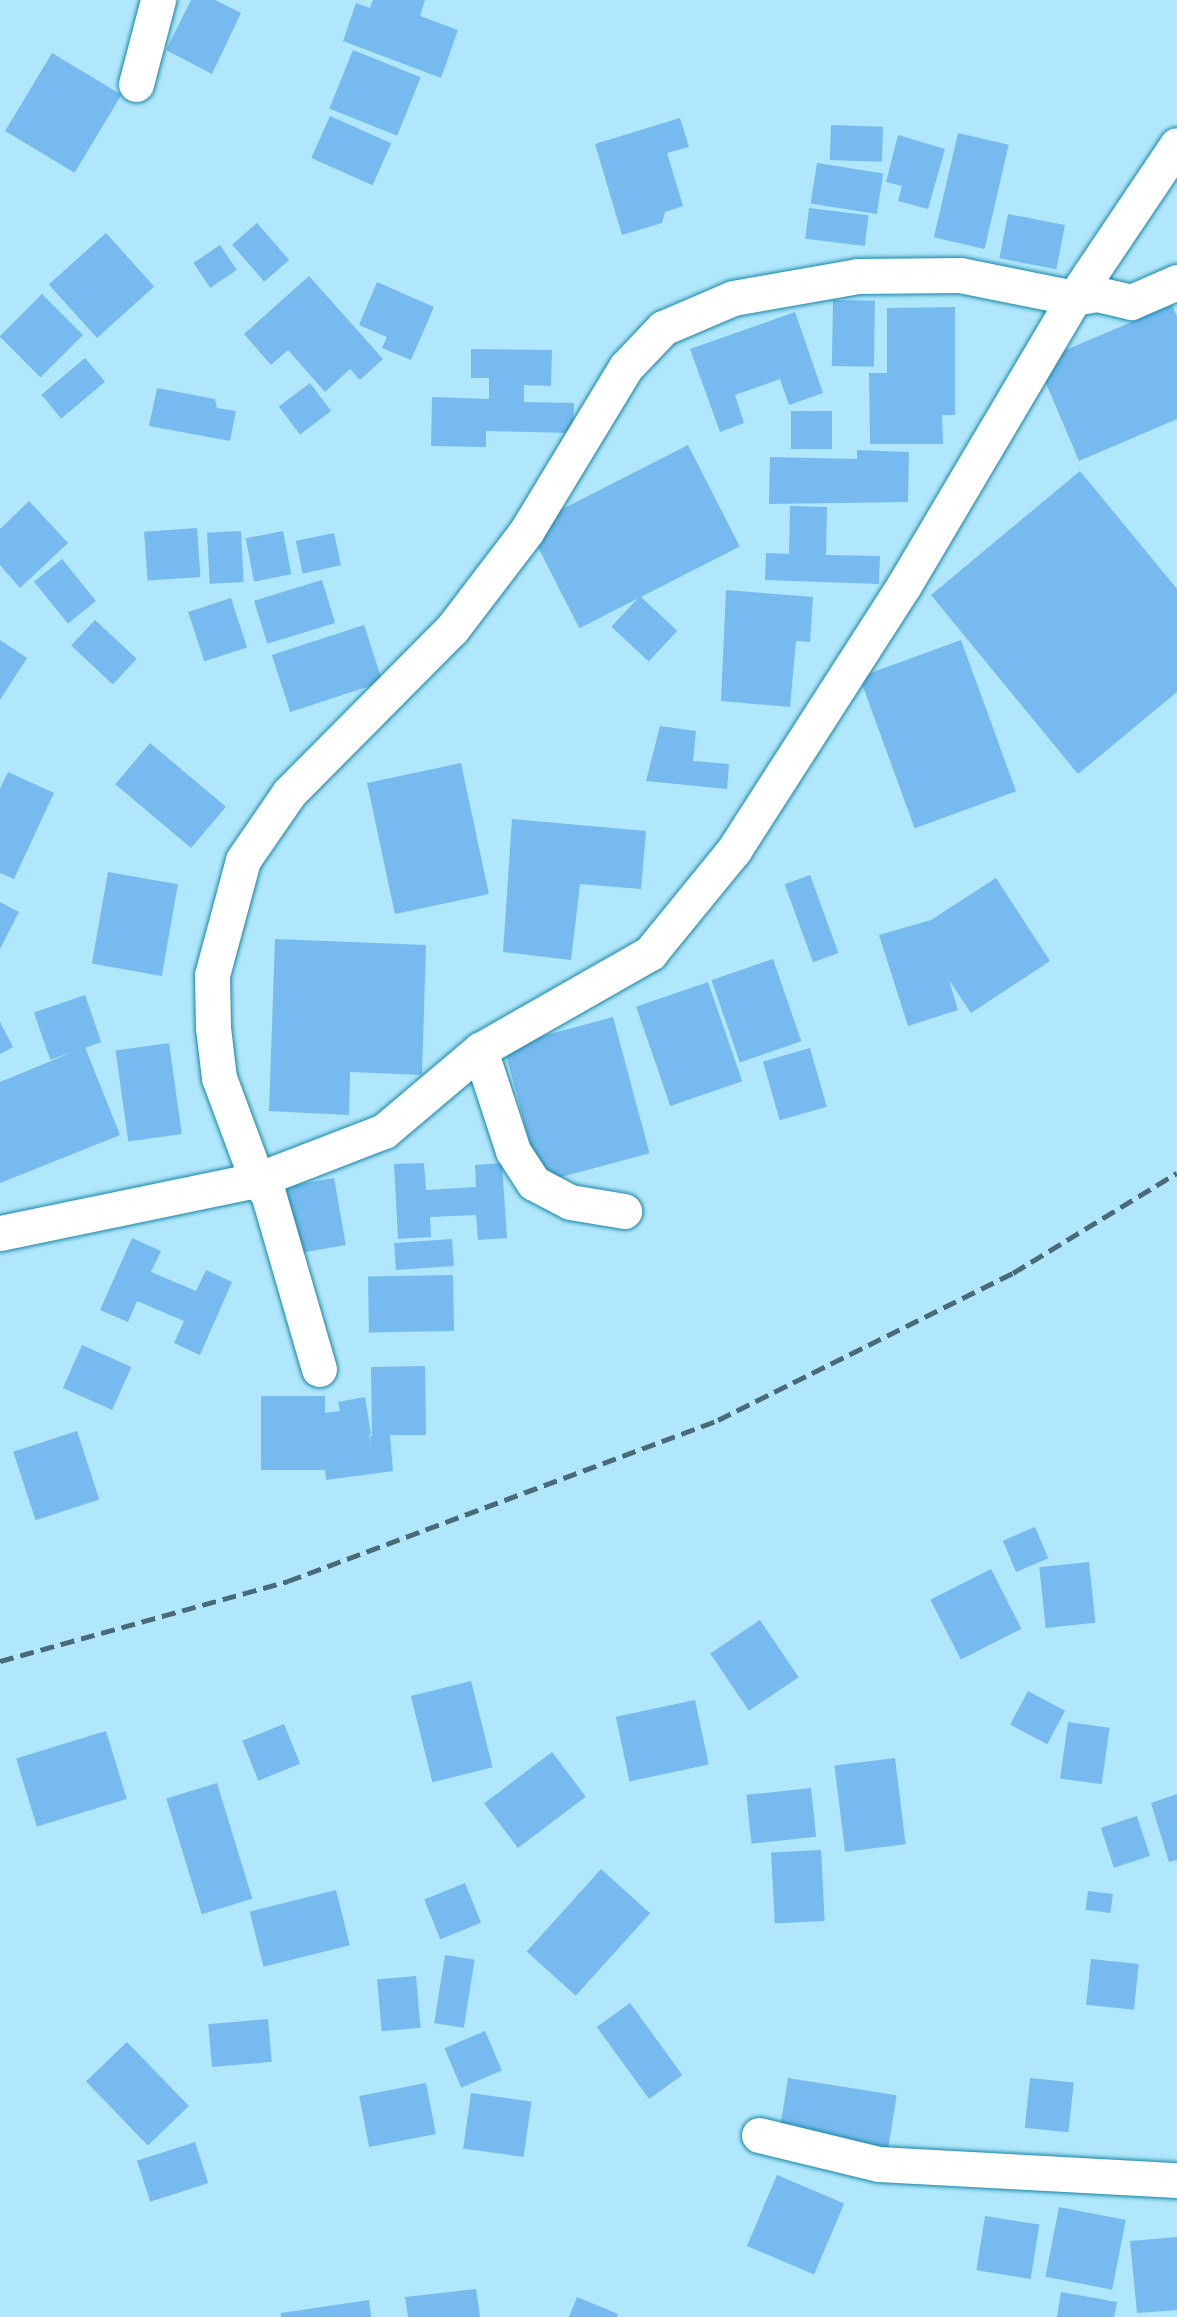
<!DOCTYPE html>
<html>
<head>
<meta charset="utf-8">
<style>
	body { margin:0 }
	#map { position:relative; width:1177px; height:2317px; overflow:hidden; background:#b1e7fc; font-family:Literata,serif }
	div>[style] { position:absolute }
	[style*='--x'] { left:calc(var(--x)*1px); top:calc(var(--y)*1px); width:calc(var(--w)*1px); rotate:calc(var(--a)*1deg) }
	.building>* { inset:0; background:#76baef; transform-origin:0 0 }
	.roads { filter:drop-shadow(0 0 2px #1686a6) drop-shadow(0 0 2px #1686a6) }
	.minor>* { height:35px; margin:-17.5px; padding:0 17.5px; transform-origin:17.5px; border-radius:17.5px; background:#fff }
	.rail>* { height:5px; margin-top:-2.5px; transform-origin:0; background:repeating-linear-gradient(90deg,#496b77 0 14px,transparent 0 21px) }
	span { translate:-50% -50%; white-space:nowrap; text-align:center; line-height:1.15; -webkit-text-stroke:5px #b1e7fc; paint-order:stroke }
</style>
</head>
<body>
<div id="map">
	<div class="building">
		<div style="clip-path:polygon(191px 0,215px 0,241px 13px,212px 74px,166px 50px)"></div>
		<div style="clip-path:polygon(373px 0,425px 0,420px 16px,458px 30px,441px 78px,343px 41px,356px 3px,370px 8px)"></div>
		<div style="left:353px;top:50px;width:73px;height:63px;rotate:22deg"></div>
		<div style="left:52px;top:53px;width:81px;height:91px;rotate:31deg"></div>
		<div style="left:330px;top:116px;width:67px;height:46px;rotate:24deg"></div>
		<div style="clip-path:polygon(680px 118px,689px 147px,667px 153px,683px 206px,665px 212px,662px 223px,622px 235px,595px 144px)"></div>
		<div style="left:831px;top:125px;width:52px;height:35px;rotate:2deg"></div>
		<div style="left:958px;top:133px;width:52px;height:107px;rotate:13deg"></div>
		<div style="clip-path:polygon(898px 135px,945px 149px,928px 209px,898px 201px,902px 186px,886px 182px)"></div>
		<div style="left:817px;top:163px;width:67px;height:41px;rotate:9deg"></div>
		<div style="left:809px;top:208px;width:60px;height:31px;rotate:7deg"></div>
		<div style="left:1008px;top:214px;width:58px;height:45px;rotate:11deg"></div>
		<div style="left:257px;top:223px;width:49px;height:33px;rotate:49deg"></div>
		<div style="left:106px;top:233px;width:72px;height:77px;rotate:48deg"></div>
		<div style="left:220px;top:245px;width:30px;height:32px;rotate:56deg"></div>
		<div style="clip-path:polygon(309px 276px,383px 359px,360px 380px,350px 369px,325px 392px,288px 350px,271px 365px,244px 334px)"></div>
		<div style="clip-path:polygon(377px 282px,434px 307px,411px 360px,382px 348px,387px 337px,359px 325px)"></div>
		<div style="left:42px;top:294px;width:58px;height:60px;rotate:45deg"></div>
		<div style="left:833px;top:300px;width:42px;height:66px;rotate:1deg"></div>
		<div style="clip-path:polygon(1172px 305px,1177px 316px,1177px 419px,1079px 461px,1037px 362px)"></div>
		<div style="clip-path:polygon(955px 307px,955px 415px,942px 415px,943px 444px,870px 444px,869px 373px,887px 373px,887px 308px)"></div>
		<div style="clip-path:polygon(795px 312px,823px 393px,789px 405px,780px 379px,735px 395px,744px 423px,720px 432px,690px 349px)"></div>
		<div style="clip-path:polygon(471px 349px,552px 350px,551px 386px,524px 385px,524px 402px,574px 403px,573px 433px,486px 431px,486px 447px,431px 446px,432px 397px,489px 399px,489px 378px,471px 378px)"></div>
		<div style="left:85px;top:358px;width:31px;height:57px;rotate:50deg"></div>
		<div style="left:310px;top:383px;width:35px;height:39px;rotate:53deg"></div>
		<div style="clip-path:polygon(157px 388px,215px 399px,217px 408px,236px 411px,230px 441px,149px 426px)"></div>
		<div style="left:791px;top:411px;width:41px;height:38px"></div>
		<div style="left:688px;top:445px;width:114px;height:180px;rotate:63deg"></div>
		<div style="clip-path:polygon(857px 450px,909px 452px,908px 502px,769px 504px,770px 457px,857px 459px)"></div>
		<div style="clip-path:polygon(1080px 471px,1177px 589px,1177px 692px,1078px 774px,931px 595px)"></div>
		<div style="clip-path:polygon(29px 501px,68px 543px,20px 588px,0 565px,0 529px)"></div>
		<div style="clip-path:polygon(790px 506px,827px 507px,826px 555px,880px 556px,879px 584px,765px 580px,766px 553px,789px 554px)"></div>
		<div style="left:197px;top:528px;width:49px;height:53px;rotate:86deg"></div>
		<div style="left:241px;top:531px;width:51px;height:34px;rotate:87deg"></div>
		<div style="left:283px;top:531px;width:44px;height:38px;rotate:79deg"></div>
		<div style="left:334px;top:533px;width:33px;height:39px;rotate:78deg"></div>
		<div style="left:62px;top:559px;width:54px;height:36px;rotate:51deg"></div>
		<div style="left:322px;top:580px;width:45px;height:71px;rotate:73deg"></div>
		<div style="clip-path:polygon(726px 590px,813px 597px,810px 642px,796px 641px,790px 707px,721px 701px)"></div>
		<div style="left:640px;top:596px;width:51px;height:42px;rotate:43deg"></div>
		<div style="left:231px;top:598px;width:52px;height:45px;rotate:72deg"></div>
		<div style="left:95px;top:620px;width:57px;height:35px;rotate:43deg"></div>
		<div style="left:364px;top:625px;width:60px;height:97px;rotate:72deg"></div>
		<div style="clip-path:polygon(0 640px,27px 658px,0 700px)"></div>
		<div style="left:961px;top:640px;width:161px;height:108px;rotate:70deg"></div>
		<div style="clip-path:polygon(660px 726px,696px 731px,693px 761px,729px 764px,727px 789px,646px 781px)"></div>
		<div style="left:150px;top:743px;width:99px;height:54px;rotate:40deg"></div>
		<div style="left:461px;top:763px;width:134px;height:96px;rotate:78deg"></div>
		<div style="clip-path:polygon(8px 772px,54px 793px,14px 879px,0 873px,0 789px)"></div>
		<div style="clip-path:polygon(512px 819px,646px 831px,641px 889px,580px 884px,571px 960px,503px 952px)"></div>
		<div style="left:108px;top:872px;width:71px;height:93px;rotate:10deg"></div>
		<div style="left:810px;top:875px;width:83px;height:27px;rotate:70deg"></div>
		<div style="clip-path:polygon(996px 878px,1050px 961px,971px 1013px,949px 980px,958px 1010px,908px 1026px,879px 935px,931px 920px)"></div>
		<div style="clip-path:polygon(0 902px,19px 912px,0 949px)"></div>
		<div style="clip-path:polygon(275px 939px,426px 945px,422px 1075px,350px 1072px,349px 1115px,269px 1111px)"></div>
		<div style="left:773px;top:959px;width:87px;height:65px;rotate:71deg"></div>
		<div style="left:708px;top:982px;width:105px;height:76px;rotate:71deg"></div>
		<div style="left:85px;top:995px;width:50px;height:54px;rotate:71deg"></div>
		<div style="left:613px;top:1017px;width:141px;height:113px;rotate:75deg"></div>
		<div style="clip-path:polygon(0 1022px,13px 1047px,0 1054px)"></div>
		<div style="left:169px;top:1043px;width:92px;height:54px;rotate:82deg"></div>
		<div style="clip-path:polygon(85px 1047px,120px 1135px,0 1183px,0 1082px)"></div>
		<div style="left:810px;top:1048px;width:61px;height:49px;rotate:74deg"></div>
		<div style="clip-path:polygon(424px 1163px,426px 1190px,476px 1187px,475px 1165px,502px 1163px,507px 1238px,478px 1240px,476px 1215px,430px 1217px,431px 1237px,398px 1239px,394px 1164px)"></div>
		<div style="left:334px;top:1178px;width:68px;height:51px;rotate:80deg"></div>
		<div style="clip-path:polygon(132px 1238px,161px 1251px,151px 1272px,196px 1291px,206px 1270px,232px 1282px,200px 1355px,174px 1343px,184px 1321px,137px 1301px,128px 1322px,100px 1310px)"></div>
		<div style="left:452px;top:1239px;width:27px;height:58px;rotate:86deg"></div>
		<div style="left:453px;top:1275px;width:56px;height:85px;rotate:89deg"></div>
		<div style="left:82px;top:1345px;width:54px;height:47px;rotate:24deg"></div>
		<div style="clip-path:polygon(425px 1366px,426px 1435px,390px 1435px,393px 1471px,326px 1480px,325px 1470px,261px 1470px,261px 1396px,325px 1396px,325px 1413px,340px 1411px,338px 1402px,365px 1397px,371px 1434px,369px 1435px,371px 1446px,370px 1436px,372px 1436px,371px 1367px)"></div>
		<div style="left:77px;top:1431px;width:72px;height:67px;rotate:72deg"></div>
		<div style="left:1035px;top:1527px;width:34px;height:35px;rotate:67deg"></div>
		<div style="left:1089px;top:1562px;width:61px;height:50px;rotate:84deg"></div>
		<div style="left:991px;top:1569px;width:67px;height:68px;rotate:63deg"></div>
		<div style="left:760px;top:1620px;width:69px;height:60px;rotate:56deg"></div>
		<div style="left:471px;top:1681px;width:89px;height:62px;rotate:76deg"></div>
		<div style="left:1028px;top:1691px;width:42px;height:38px;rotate:28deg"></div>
		<div style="left:695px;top:1700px;width:66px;height:81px;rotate:78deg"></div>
		<div style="left:1068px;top:1722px;width:42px;height:57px;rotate:8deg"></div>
		<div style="left:284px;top:1724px;width:43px;height:45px;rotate:68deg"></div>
		<div style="left:106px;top:1731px;width:71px;height:94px;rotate:73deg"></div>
		<div style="left:552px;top:1752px;width:56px;height:85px;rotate:53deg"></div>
		<div style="left:895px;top:1758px;width:87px;height:61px;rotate:83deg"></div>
		<div style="left:217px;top:1783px;width:121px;height:53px;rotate:73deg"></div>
		<div style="left:811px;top:1788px;width:49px;height:65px;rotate:84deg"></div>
		<div style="clip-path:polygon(1177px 1794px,1177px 1860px,1169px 1862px,1151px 1803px)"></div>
		<div style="left:1137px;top:1816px;width:42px;height:38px;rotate:72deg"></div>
		<div style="left:821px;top:1850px;width:71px;height:50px;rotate:87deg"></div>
		<div style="left:601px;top:1869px;width:66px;height:111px;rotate:42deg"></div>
		<div style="left:465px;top:1883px;width:43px;height:44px;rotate:68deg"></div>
		<div style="left:336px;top:1890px;width:57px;height:89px;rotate:76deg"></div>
		<div style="left:1088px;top:1891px;width:25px;height:19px;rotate:7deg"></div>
		<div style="left:445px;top:1955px;width:30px;height:69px;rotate:9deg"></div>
		<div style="left:1091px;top:1959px;width:48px;height:46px;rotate:6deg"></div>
		<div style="left:416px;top:1976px;width:52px;height:39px;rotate:85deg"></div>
		<div style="left:630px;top:2003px;width:89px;height:41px;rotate:54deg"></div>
		<div style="left:268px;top:2019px;width:43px;height:60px;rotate:85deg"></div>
		<div style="left:485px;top:2031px;width:43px;height:44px;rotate:67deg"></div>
		<div style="left:127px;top:2042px;width:89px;height:57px;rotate:46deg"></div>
		<div style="left:788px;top:2078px;width:110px;height:60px;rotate:9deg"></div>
		<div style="left:1030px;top:2078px;width:44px;height:50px;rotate:6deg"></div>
		<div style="left:426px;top:2083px;width:52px;height:68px;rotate:79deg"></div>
		<div style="left:471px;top:2093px;width:61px;height:56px;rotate:8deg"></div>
		<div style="left:195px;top:2142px;width:43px;height:61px;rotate:72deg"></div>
		<div style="left:777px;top:2175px;width:73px;height:77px;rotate:23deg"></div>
		<div style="left:1059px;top:2207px;width:68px;height:71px;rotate:11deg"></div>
		<div style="left:985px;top:2216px;width:55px;height:55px;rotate:9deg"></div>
		<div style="clip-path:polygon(1177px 2237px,1177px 2310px,1137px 2313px,1130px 2241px)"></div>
		<div style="clip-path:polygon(476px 2289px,480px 2317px,408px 2317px,405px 2297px)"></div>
		<div style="clip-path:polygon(1061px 2292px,1117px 2302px,1114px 2317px,1057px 2317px)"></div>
		<div style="clip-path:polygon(577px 2297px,618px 2314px,617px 2317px,569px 2317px)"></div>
		<div style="clip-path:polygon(369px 2300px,371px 2317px,281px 2317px,281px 2313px)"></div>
	</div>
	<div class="roads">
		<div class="minor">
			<div style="--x:136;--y:84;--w:87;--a:-75.3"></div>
			<div style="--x:480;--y:1050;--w:106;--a:71.9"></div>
			<div style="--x:513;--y:1151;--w:38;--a:57"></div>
			<div style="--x:534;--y:1183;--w:41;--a:27.8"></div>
			<div style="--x:570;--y:1202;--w:55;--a:9.5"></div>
			<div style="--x:0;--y:1233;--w:262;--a:-11.7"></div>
			<div style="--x:257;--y:1180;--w:136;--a:-21.1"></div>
			<div style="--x:384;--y:1131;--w:126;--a:-40.2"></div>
			<div style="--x:480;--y:1050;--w:196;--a:-29.7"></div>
			<div style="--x:650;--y:953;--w:133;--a:-50.8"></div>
			<div style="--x:734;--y:850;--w:313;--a:-57.3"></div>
			<div style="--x:903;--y:587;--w:336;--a:-59.4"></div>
			<div style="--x:1074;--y:298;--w:23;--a:-10"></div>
			<div style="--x:1097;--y:294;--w:35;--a:13"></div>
			<div style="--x:1131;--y:302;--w:50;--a:-23.5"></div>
			<div style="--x:319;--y:1369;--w:182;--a:-106.2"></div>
			<div style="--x:268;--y:1194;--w:18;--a:-128"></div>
			<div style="--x:257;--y:1180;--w:109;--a:-110.4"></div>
			<div style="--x:219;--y:1078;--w:50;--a:-96.8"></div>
			<div style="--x:213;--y:1028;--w:53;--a:-91.1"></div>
			<div style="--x:212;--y:975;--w:119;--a:-74.9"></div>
			<div style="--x:243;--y:860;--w:81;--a:-55.5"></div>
			<div style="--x:289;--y:793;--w:231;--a:-45.2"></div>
			<div style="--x:452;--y:629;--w:122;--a:-52.7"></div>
			<div style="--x:526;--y:532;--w:193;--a:-58.8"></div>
			<div style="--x:626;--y:367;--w:54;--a:-46.5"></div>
			<div style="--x:663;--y:328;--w:76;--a:-23.2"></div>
			<div style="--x:733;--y:298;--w:127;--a:-10"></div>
			<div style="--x:858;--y:276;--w:102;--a:-0.6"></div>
			<div style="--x:960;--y:275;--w:116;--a:11.4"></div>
			<div style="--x:1074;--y:298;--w:184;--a:-56.1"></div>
			<div style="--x:759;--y:2135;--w:123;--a:13.6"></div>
			<div style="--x:879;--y:2164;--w:298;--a:3.1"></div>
		</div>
	</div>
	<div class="rail">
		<div style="--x:0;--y:1661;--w:299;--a:-15.5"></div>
		<div style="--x:288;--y:1581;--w:459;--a:-20.5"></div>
		<div style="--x:718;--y:1420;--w:330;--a:-26.5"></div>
		<div style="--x:1013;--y:1273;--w:192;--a:-31.4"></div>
	</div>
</div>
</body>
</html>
